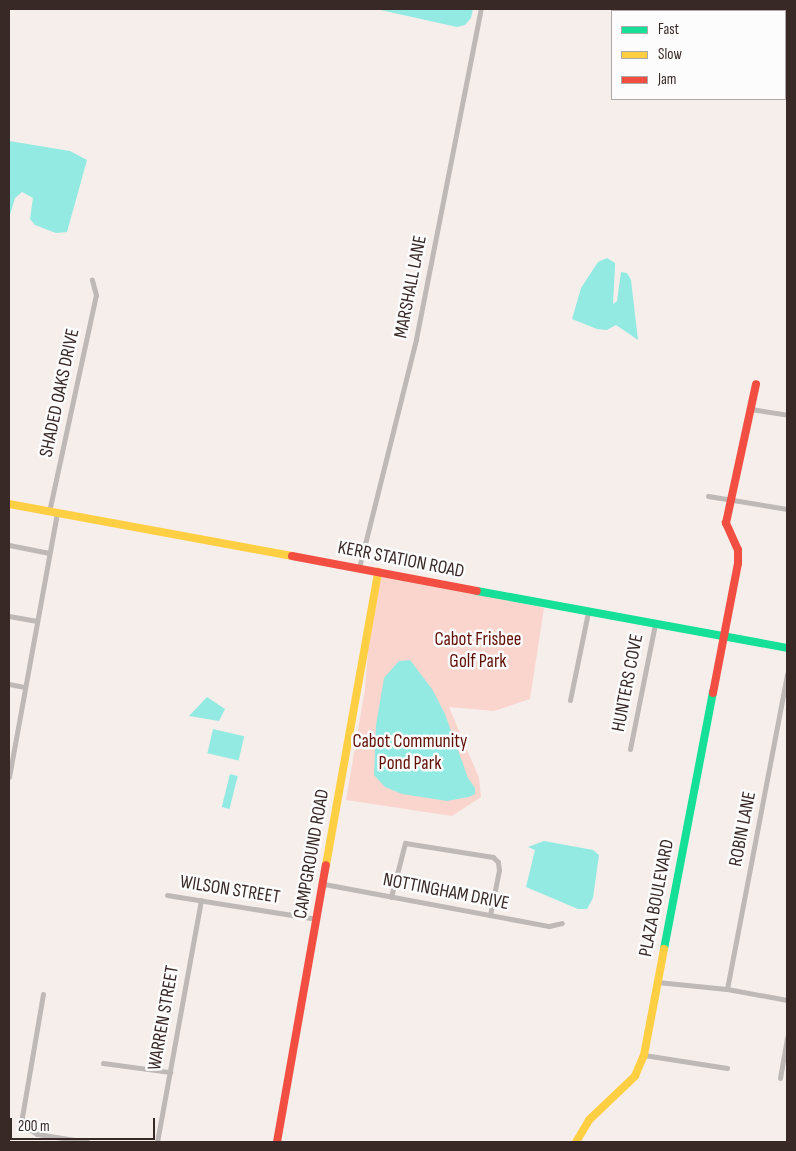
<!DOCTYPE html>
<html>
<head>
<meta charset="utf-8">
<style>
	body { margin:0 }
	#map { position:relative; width:796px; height:1151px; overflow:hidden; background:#f6eeeb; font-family:"Sofia Sans Condensed",sans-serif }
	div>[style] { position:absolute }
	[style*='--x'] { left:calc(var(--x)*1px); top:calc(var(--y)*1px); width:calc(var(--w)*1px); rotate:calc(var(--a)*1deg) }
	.green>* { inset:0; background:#fad5cd }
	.water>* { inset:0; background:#93eae2; transform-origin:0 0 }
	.street>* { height:5px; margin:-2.5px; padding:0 2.5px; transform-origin:2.5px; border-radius:2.5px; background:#beb8b6 }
	.fast>* { height:8px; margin:-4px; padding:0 4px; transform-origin:4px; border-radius:4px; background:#16e098 }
	.slow>* { height:8px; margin:-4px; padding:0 4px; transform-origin:4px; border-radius:4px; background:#ffcf43 }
	.jam>* { height:8px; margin:-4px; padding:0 4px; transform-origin:4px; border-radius:4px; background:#f24e42 }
	.rail>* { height:3px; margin-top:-1.5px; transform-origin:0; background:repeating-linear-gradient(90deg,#fcfcfc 0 4px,#b3adab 0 8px); box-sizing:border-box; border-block:1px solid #b3adab }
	span { translate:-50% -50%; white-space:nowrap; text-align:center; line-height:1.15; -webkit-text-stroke:5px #fcfcfc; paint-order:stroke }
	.street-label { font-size:19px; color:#382926 }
	.park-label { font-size:19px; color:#610f05 }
	.frame { position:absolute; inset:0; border:10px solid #382926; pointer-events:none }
	.legend { position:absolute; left:611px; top:10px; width:175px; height:90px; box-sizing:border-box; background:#fcfcfc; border:1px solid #aea8a6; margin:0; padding:6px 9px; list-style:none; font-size:15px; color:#382926 }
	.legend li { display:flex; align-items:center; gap:10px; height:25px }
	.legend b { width:25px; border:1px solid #aea8a6 }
	.scale { position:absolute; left:10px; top:1118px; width:145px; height:22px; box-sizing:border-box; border:2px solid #382926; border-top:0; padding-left:6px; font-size:15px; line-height:18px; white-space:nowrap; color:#382926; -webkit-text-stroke:4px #fcfcfc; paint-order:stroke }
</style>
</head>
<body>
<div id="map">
	<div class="green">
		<div style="clip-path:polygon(732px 9px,787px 9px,787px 56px,785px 11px)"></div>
		<div style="clip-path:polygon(378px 572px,544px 608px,530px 699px,494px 711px,449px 707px,479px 778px,481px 797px,452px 816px,346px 800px,365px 689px,370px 623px)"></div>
	</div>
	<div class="water">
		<div style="clip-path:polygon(376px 9px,473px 9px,471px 18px,465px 25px,457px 27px)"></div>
		<div style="clip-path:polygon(620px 9px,691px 9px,692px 10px,632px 11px)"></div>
		<div style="clip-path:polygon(9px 141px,70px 151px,87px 160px,67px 232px,56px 233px,35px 225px,30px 219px,33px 198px,22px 192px,15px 198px,9px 218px)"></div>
		<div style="clip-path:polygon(607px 258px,615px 263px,615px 267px,613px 304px,617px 301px,621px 272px,627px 273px,631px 280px,638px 340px,616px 325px,607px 330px,597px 329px,572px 319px,581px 288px,598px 262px)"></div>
		<div style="clip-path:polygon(410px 660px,432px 689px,445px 714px,468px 778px,475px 788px,475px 794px,469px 797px,447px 801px,402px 794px,385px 787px,374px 775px,376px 725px,384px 678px,399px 661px)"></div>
		<div style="clip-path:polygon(207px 697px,225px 709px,219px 721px,189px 716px)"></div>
		<div style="left:213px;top:729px;width:32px;height:25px;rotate:13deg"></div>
		<div style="left:230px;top:774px;width:8px;height:34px;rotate:14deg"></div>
		<div style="clip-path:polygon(544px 841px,593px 850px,599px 855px,593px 898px,587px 909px,578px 909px,526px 887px,535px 850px,528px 847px)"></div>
	</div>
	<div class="street">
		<div style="--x:751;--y:409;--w:36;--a:9"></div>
		<div style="--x:708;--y:496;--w:80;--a:9.3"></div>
		<div style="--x:49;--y:512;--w:222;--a:-77.8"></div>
		<div style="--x:96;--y:295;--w:16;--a:-105"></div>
		<div style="--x:9;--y:545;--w:41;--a:11.3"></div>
		<div style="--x:359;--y:568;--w:236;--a:-76"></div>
		<div style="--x:416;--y:339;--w:336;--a:-78.9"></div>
		<div style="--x:9;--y:616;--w:27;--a:10"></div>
		<div style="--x:9;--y:684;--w:15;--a:11"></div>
		<div style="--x:570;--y:700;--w:90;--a:-78.4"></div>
		<div style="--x:630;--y:749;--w:127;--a:-78.7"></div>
		<div style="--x:9;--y:777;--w:268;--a:-79.7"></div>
		<div style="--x:324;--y:884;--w:229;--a:10.6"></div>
		<div style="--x:549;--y:926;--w:13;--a:-13"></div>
		<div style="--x:167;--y:895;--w:152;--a:9.1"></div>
		<div style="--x:391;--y:897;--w:56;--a:-75.5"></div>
		<div style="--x:405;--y:843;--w:89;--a:9"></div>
		<div style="--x:493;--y:857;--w:7;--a:45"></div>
		<div style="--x:498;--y:862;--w:8;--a:83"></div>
		<div style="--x:499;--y:870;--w:46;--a:101.3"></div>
		<div style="--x:657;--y:982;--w:70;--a:5.7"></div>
		<div style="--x:727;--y:989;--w:61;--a:10.4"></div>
		<div style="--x:727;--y:989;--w:321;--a:-79.2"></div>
		<div style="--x:43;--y:994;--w:131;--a:99.7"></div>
		<div style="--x:21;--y:1123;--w:19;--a:35"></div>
		<div style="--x:37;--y:1134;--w:51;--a:9.1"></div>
		<div style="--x:644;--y:1055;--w:84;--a:8.9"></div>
		<div style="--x:103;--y:1063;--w:68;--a:7.7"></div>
		<div style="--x:780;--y:1078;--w:41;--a:-80.1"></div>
		<div style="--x:157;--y:1142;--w:246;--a:-79.7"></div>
	</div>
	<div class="fast">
		<div style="--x:477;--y:591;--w:315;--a:10.4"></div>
		<div style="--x:664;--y:949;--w:261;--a:-79.2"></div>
	</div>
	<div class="slow">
		<div style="--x:9;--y:504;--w:288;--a:10.4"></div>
		<div style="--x:326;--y:865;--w:298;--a:-79.9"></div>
		<div style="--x:576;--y:1142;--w:26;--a:-59"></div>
		<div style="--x:589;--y:1120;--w:64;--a:-43.7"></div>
		<div style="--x:635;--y:1076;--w:23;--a:-67"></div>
		<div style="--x:644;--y:1055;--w:108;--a:-79.3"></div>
	</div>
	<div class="jam">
		<div style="--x:292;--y:556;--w:188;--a:10.7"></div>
		<div style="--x:713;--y:693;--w:132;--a:-79.1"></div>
		<div style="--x:738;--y:563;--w:13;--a:-90"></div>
		<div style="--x:738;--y:550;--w:30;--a:-114"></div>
		<div style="--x:726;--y:523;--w:142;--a:-77.8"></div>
		<div style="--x:277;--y:1142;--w:281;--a:-80"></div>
	</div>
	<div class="rail">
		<div style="--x:720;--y:9;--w:4;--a:34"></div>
		<div style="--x:785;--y:60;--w:3;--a:45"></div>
	</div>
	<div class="street-label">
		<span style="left:411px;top:287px;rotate:-79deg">MARSHALL LANE</span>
		<span style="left:60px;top:393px;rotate:-78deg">SHADED OAKS DRIVE</span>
		<span style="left:401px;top:560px;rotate:11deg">KERR STATION ROAD</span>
		<span style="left:628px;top:683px;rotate:-79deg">HUNTERS COVE</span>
		<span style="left:743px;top:829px;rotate:-79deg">ROBIN LANE</span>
		<span style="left:312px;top:854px;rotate:-80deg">CAMPGROUND ROAD</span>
		<span style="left:230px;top:890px;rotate:9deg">WILSON STREET</span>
		<span style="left:446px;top:892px;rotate:11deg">NOTTINGHAM DRIVE</span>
		<span style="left:657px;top:898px;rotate:-79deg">PLAZA BOULEVARD</span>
		<span style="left:164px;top:1018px;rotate:-80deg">WARREN STREET</span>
	</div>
	<div class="park-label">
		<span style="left:478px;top:651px">Cabot Frisbee<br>Golf Park</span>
		<span style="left:410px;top:753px">Cabot Community<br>Pond Park</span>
	</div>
	<div class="frame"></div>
	<ul class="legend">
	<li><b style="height:6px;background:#16e098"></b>Fast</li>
	<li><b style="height:6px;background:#ffcf43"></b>Slow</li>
	<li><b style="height:6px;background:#f24e42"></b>Jam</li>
	</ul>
	<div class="scale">200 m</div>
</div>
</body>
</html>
